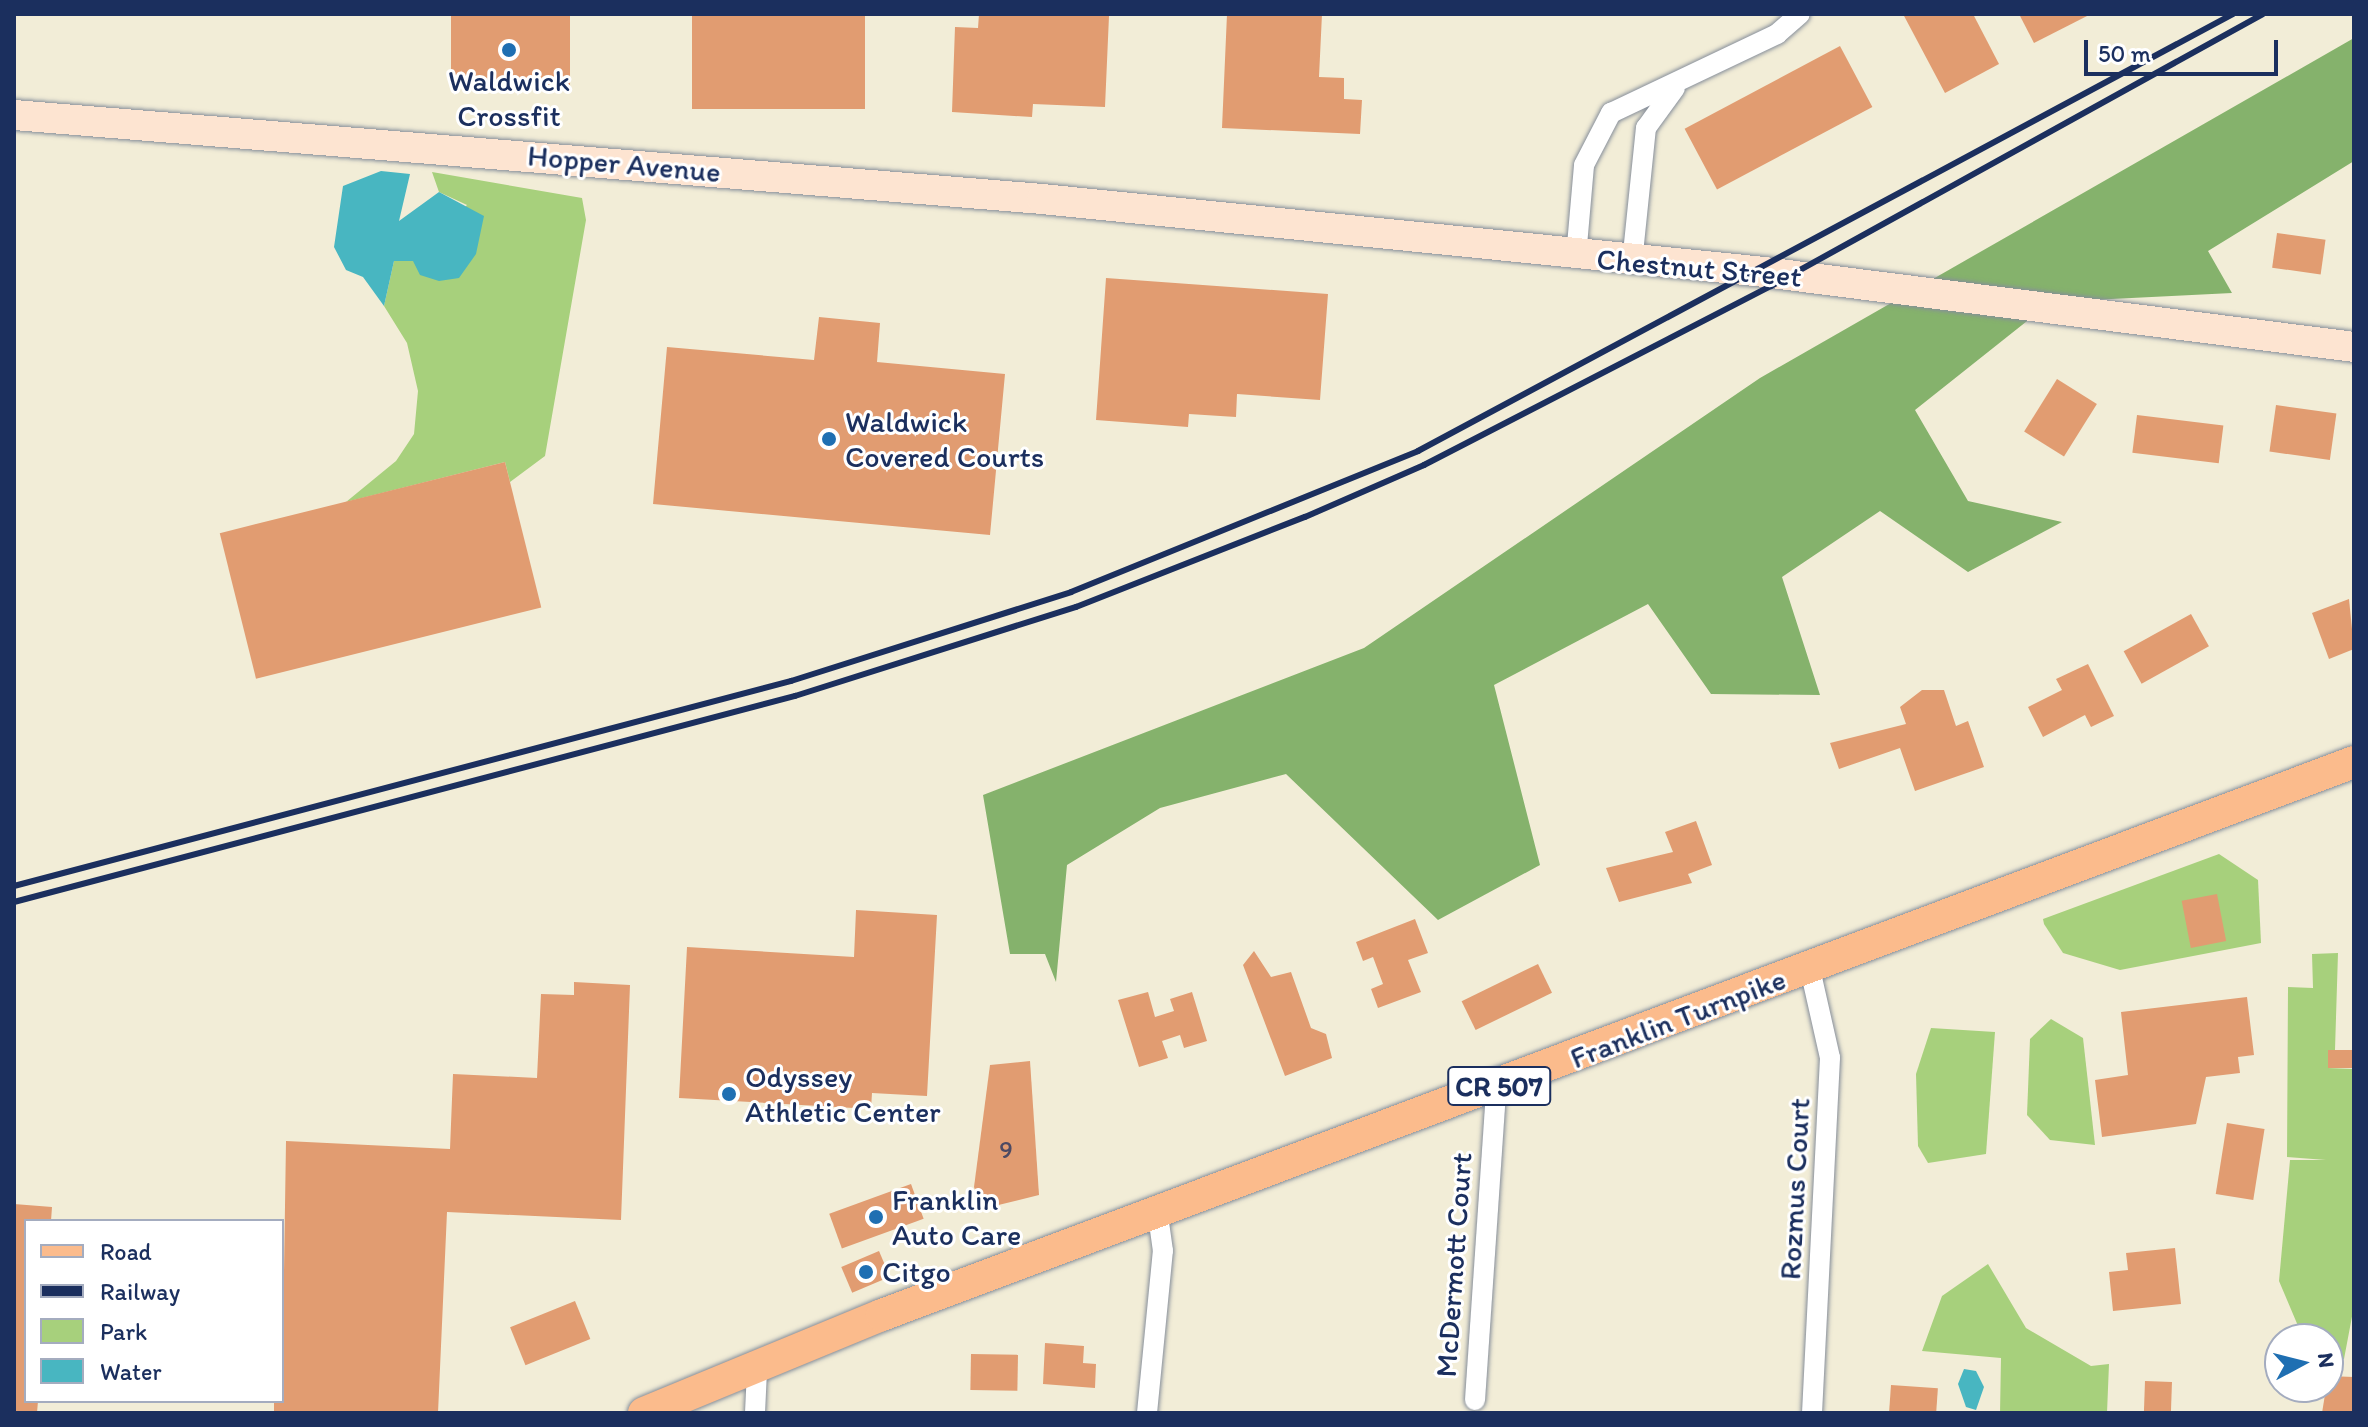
<!DOCTYPE html>
<html>
<head>
<meta charset="utf-8">
<style>
	body { margin:0 }
	#map { position:relative; width:2368px; height:1427px; overflow:hidden; background:#f2edd7; font-family:Itim,sans-serif }
	div>[style] { position:absolute }
	[style*='--x'] { left:calc(var(--x)*1px); top:calc(var(--y)*1px); width:calc(var(--w)*1px); rotate:calc(var(--a)*1deg) }
	.green>* { inset:0; background:#a7d07c }
	.forest>* { inset:0; background:#85b26c }
	.water>* { inset:0; background:#48b6c1 }
	.building>* { inset:0; background:#e19c71; transform-origin:0 0 }
	.roads { filter:drop-shadow(0 0 2px #868e9a) drop-shadow(0 0 2px #868e9a) }
	.street>* { height:20px; margin:-10px; padding:0 10px; transform-origin:10px; border-radius:10px; background:#fff }
	.secondary>* { height:30px; margin:-15px; padding:0 15px; transform-origin:15px; border-radius:15px; background:#fde4d1 }
	.primary>* { height:32px; margin:-16px; padding:0 16px; transform-origin:16px; border-radius:16px; background:#fbbb8c }
	.rail>* { height:6px; margin:-3px; padding:0 3px; transform-origin:3px; border-radius:3px; background:#1b2f5e }
	.dots>* { width:22px; height:22px; translate:-50% -50%; box-sizing:border-box; border:4px solid #fff; border-radius:50% }
	span { translate:-50% -50%; white-space:nowrap; text-align:center; line-height:1.15; -webkit-text-stroke:6px #fff; paint-order:stroke }
	.number-label { font-size:26px; color:#4c4a63 }
	.number-label span { -webkit-text-stroke-width:0 }
	.shield-label span { padding:2px 6px; background:#fff; border:2px solid; border-radius:6px; -webkit-text-stroke-width:0 }
	.shield-label { font-size:28px; color:#1b2f5e; font-weight:700 }
	.poi-label { font-size:30px; color:#1b2f5e }
	.left { translate:0 -50%; text-align:left }
	.street-label { font-size:30px; color:#1b2f5e }
	.frame { position:absolute; inset:0; border:16px solid #1b2f5e; pointer-events:none }
	.legend { position:absolute; left:24px; top:1219px; width:260px; height:184px; box-sizing:border-box; background:#fff; border:2px solid #a4acbf; margin:0; padding:10px 14px; list-style:none; font-size:24px; color:#1b2f5e }
	.legend li { display:flex; align-items:center; gap:16px; height:40px }
	.legend b { width:40px; border:2px solid #a4acbf }
	.north { position:absolute; left:2264px; top:1323px; width:80px; height:80px; box-sizing:border-box; background:#fff; border:2px solid #a4acbf; border-radius:50%; rotate:83deg; font-size:22px; font-weight:700; line-height:32px; text-align:center; color:#1b2f5e }
	.north::after { content:''; display:block; margin:auto; width:28px; height:36px; background:#1f6fb2; clip-path:polygon(50% 0,100% 100%,50% 72%,0 100%) }
	.scale { position:absolute; left:2084px; top:40px; width:194px; height:36px; box-sizing:border-box; border:4px solid #1b2f5e; border-top:0; padding-left:10px; font-size:24px; line-height:28px; white-space:nowrap; color:#1b2f5e; -webkit-text-stroke:6px #fff; paint-order:stroke }
</style>
</head>
<body>
<div id="map">
	<div class="green">
		<div style="clip-path:polygon(432px 172px,582px 198px,586px 220px,545px 456px,510px 482px,505px 462px,346px 502px,396px 461px,414px 434px,418px 391px,407px 343px,384px 306px,394px 261px,414px 261px,467px 205px,439px 192px)"></div>
		<div style="clip-path:polygon(2219px 854px,2258px 880px,2261px 943px,2120px 970px,2063px 953px,2044px 924px,2043px 919px)"></div>
		<div style="clip-path:polygon(2338px 953px,2335px 1050px,2328px 1050px,2328px 1068px,2354px 1069px,2354px 1306px,2344px 1359px,2328px 1359px,2328px 1339px,2301px 1333px,2279px 1281px,2290px 1160px,2326px 1160px,2287px 1157px,2288px 987px,2313px 988px,2312px 954px)"></div>
		<div style="clip-path:polygon(2051px 1019px,2083px 1038px,2095px 1145px,2050px 1140px,2027px 1115px,2030px 1039px)"></div>
		<div style="clip-path:polygon(1931px 1028px,1995px 1032px,1986px 1154px,1928px 1163px,1918px 1146px,1916px 1074px)"></div>
		<div style="clip-path:polygon(1988px 1264px,2026px 1328px,2091px 1366px,2109px 1364px,2107px 1413px,2000px 1413px,2001px 1358px,1922px 1351px,1942px 1296px)"></div>
	</div>
	<div class="forest">
		<div style="clip-path:polygon(2354px 38px,2354px 161px,2208px 251px,2232px 293px,2051px 302px,1915px 410px,1968px 501px,2062px 522px,1968px 572px,1880px 511px,1782px 577px,1820px 695px,1711px 694px,1648px 604px,1494px 685px,1540px 865px,1438px 920px,1286px 774px,1160px 808px,1067px 865px,1056px 982px,1045px 954px,1010px 954px,983px 795px,1364px 648px,1760px 378px)"></div>
	</div>
	<div class="water">
		<div style="clip-path:polygon(381px 171px,410px 174px,399px 221px,439px 192px,484px 216px,476px 254px,459px 278px,439px 281px,420px 275px,413px 261px,394px 261px,384px 306px,363px 277px,346px 270px,334px 247px,343px 186px)"></div>
		<div style="clip-path:polygon(1964px 1369px,1976px 1371px,1984px 1387px,1976px 1410px,1966px 1407px,1958px 1384px)"></div>
	</div>
	<div class="building">
		<div style="left:451px;top:14px;width:119px;height:71px"></div>
		<div style="left:692px;top:14px;width:173px;height:95px"></div>
		<div style="clip-path:polygon(979px 14px,1109px 16px,1105px 107px,1033px 104px,1032px 117px,952px 112px,955px 27px,978px 28px)"></div>
		<div style="clip-path:polygon(1227px 14px,1322px 14px,1319px 77px,1344px 78px,1344px 99px,1362px 100px,1360px 134px,1222px 128px)"></div>
		<div style="clip-path:polygon(1903px 14px,1973px 14px,1999px 64px,1945px 93px)"></div>
		<div style="clip-path:polygon(2019px 14px,2091px 14px,2034px 43px)"></div>
		<div style="left:1840px;top:46px;width:69px;height:176px;rotate:62deg"></div>
		<div style="left:2277px;top:233px;width:49px;height:35px;rotate:8deg"></div>
		<div style="clip-path:polygon(1106px 278px,1328px 294px,1320px 400px,1237px 394px,1236px 417px,1189px 414px,1188px 427px,1096px 420px)"></div>
		<div style="clip-path:polygon(819px 317px,880px 323px,877px 362px,1005px 374px,990px 535px,653px 504px,667px 347px,814px 360px)"></div>
		<div style="left:2057px;top:379px;width:47px;height:62px;rotate:32deg"></div>
		<div style="left:2276px;top:405px;width:61px;height:47px;rotate:8deg"></div>
		<div style="left:2137px;top:415px;width:87px;height:38px;rotate:7deg"></div>
		<div style="left:505px;top:462px;width:150px;height:294px;rotate:76deg"></div>
		<div style="clip-path:polygon(2349px 599px,2354px 649px,2329px 659px,2312px 613px)"></div>
		<div style="left:2191px;top:614px;width:37px;height:77px;rotate:61deg"></div>
		<div style="clip-path:polygon(2088px 664px,2114px 716px,2091px 727px,2085px 715px,2043px 737px,2028px 707px,2062px 690px,2056px 679px)"></div>
		<div style="clip-path:polygon(1922px 690px,1944px 690px,1956px 726px,1968px 721px,1984px 767px,1915px 791px,1900px 748px,1839px 769px,1830px 743px,1906px 724px,1900px 707px)"></div>
		<div style="clip-path:polygon(1696px 821px,1712px 865px,1688px 874px,1692px 883px,1619px 902px,1606px 868px,1673px 852px,1665px 832px)"></div>
		<div style="left:2217px;top:894px;width:48px;height:36px;rotate:79deg"></div>
		<div style="clip-path:polygon(856px 910px,937px 915px,927px 1096px,872px 1093px,871px 1109px,679px 1098px,687px 947px,854px 957px)"></div>
		<div style="clip-path:polygon(1415px 919px,1428px 953px,1408px 960px,1421px 992px,1378px 1008px,1371px 989px,1383px 984px,1373px 957px,1363px 961px,1356px 942px)"></div>
		<div style="clip-path:polygon(1254px 951px,1271px 977px,1291px 972px,1311px 1028px,1326px 1034px,1332px 1058px,1285px 1076px,1243px 965px)"></div>
		<div style="left:1538px;top:964px;width:32px;height:85px;rotate:64deg"></div>
		<div style="clip-path:polygon(574px 982px,630px 985px,621px 1220px,447px 1212px,438px 1413px,274px 1413px,274px 1401px,282px 1401px,286px 1141px,450px 1149px,453px 1074px,537px 1078px,541px 994px,574px 995px)"></div>
		<div style="clip-path:polygon(1148px 992px,1155px 1017px,1174px 1011px,1170px 999px,1192px 992px,1207px 1041px,1184px 1048px,1180px 1035px,1162px 1041px,1168px 1058px,1139px 1067px,1118px 1000px)"></div>
		<div style="clip-path:polygon(2247px 997px,2254px 1055px,2238px 1057px,2240px 1073px,2206px 1077px,2196px 1124px,2102px 1137px,2095px 1080px,2128px 1075px,2121px 1012px)"></div>
		<div style="left:2328px;top:1050px;width:26px;height:18px"></div>
		<div style="clip-path:polygon(1030px 1061px,1039px 1195px,982px 1209px,974px 1187px,990px 1065px)"></div>
		<div style="left:2227px;top:1123px;width:38px;height:72px;rotate:9deg"></div>
		<div style="left:911px;top:1184px;width:37px;height:87px;rotate:70deg"></div>
		<div style="clip-path:polygon(14px 1204px,52px 1207px,51px 1221px,26px 1221px,26px 1401px,38px 1401px,37px 1413px,14px 1413px)"></div>
		<div style="clip-path:polygon(2175px 1248px,2181px 1304px,2113px 1311px,2109px 1272px,2128px 1270px,2126px 1253px)"></div>
		<div style="left:879px;top:1251px;width:28px;height:41px;rotate:67deg"></div>
		<div style="left:575px;top:1301px;width:41px;height:70px;rotate:68deg"></div>
		<div style="clip-path:polygon(1045px 1343px,1084px 1346px,1083px 1363px,1096px 1364px,1095px 1388px,1043px 1384px)"></div>
		<div style="left:971px;top:1354px;width:47px;height:36px;rotate:1deg"></div>
		<div style="clip-path:polygon(2328px 1376px,2354px 1377px,2354px 1413px,2322px 1413px)"></div>
		<div style="left:2145px;top:1381px;width:27px;height:32px;rotate:2deg"></div>
		<div style="left:1891px;top:1385px;width:47px;height:28px;rotate:4deg"></div>
	</div>
	<div class="roads">
		<div class="street">
			<div style="--x:1576;--y:257;--w:92;--a:-85"></div>
			<div style="--x:1584;--y:165;--w:59;--a:-62.6"></div>
			<div style="--x:1611;--y:113;--w:184;--a:-25.4"></div>
			<div style="--x:1777;--y:34;--w:30;--a:-41"></div>
			<div style="--x:1632;--y:263;--w:136;--a:-84.1"></div>
			<div style="--x:1646;--y:128;--w:49;--a:-54.1"></div>
			<div style="--x:1810;--y:969;--w:91;--a:77.3"></div>
			<div style="--x:1830;--y:1058;--w:355;--a:92.9"></div>
			<div style="--x:1475;--y:1400;--w:313;--a:-86.1"></div>
			<div style="--x:755;--y:1413;--w:42;--a:-87.3"></div>
			<div style="--x:1147;--y:1413;--w:163;--a:-84.4"></div>
			<div style="--x:1163;--y:1251;--w:36;--a:-98"></div>
		</div>
		<div class="secondary">
			<div style="--x:14;--y:115;--w:1031;--a:4.67"></div>
			<div style="--x:1042;--y:199;--w:726;--a:5.77"></div>
			<div style="--x:1764;--y:272;--w:595;--a:7.24"></div>
		</div>
		<div class="primary">
			<div style="--x:644;--y:1413;--w:257;--a:-22.4"></div>
			<div style="--x:882;--y:1315;--w:1572;--a:-20.59"></div>
		</div>
	</div>
	<div class="rail">
		<div style="--x:14;--y:886;--w:804;--a:-14.78"></div>
		<div style="--x:791;--y:681;--w:294;--a:-17.6"></div>
		<div style="--x:1071;--y:592;--w:375;--a:-22.1"></div>
		<div style="--x:1418;--y:451;--w:925;--a:-28.2"></div>
		<div style="--x:14;--y:902;--w:808;--a:-14.78"></div>
		<div style="--x:795;--y:696;--w:295;--a:-17.6"></div>
		<div style="--x:1076;--y:607;--w:246;--a:-21.5"></div>
		<div style="--x:1305;--y:517;--w:130;--a:-23.6"></div>
		<div style="--x:1424;--y:465;--w:390;--a:-27.3"></div>
		<div style="--x:1771;--y:286;--w:562;--a:-28.94"></div>
	</div>
	<div class="dots">
		<div style="left:509px;top:50px;background:#1f6fb2"></div>
		<div style="left:829px;top:439px;background:#1f6fb2"></div>
		<div style="left:729px;top:1094px;background:#1f6fb2"></div>
		<div style="left:876px;top:1217px;background:#1f6fb2"></div>
		<div style="left:866px;top:1272px;background:#1f6fb2"></div>
	</div>
	<div class="number-label">
		<span style="left:1006px;top:1150px">9</span>
	</div>
	<div class="shield-label">
		<span style="left:1499px;top:1086px">CR 507</span>
	</div>
	<div class="poi-label">
		<span style="left:509px;top:98px">Waldwick<br>Crossfit</span>
		<span class="left" style="left:845px;top:439px">Waldwick<br>Covered Courts</span>
		<span class="left" style="left:745px;top:1094px">Odyssey<br>Athletic Center</span>
		<span class="left" style="left:892px;top:1217px">Franklin<br>Auto Care</span>
		<span class="left" style="left:882px;top:1272px">Citgo</span>
	</div>
	<div class="street-label">
		<span style="left:624px;top:164px;rotate:5deg">Hopper Avenue</span>
		<span style="left:1699px;top:268px;rotate:5deg">Chestnut Street</span>
		<span style="left:1678px;top:1019px;rotate:-21deg">Franklin Turnpike</span>
		<span style="left:1795px;top:1189px;rotate:-87deg">Rozmus Court</span>
		<span style="left:1454px;top:1265px;rotate:-86deg">McDermott Court</span>
	</div>
	<div class="frame"></div>
	<ul class="legend">
	<li><b style="height:10px;background:#fbbb8c"></b>Road</li>
	<li><b style="height:10px;background:#1b2f5e"></b>Railway</li>
	<li><b style="height:22px;background:#a7d07c"></b>Park</li>
	<li><b style="height:22px;background:#48b6c1"></b>Water</li>
	</ul>
	<div class="north">N</div>
	<div class="scale">50 m</div>
</div>
</body>
</html>
